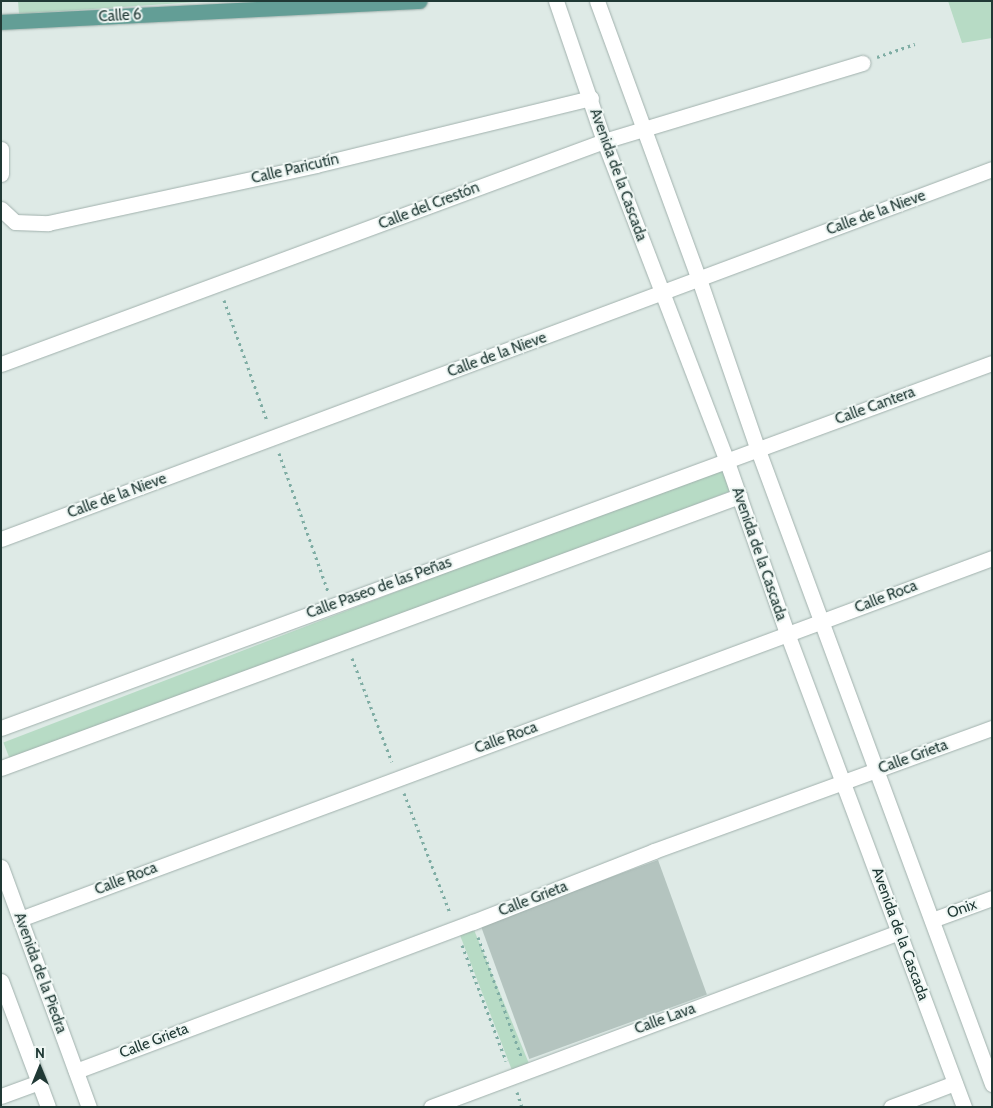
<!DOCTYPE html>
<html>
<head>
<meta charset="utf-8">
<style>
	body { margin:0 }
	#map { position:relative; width:993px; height:1108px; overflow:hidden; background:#deeae6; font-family:Cabin,sans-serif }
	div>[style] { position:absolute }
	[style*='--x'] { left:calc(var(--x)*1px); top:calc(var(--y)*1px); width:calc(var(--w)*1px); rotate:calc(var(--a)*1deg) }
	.green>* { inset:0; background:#b7dbc5; transform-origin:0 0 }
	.building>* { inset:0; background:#b4c4bf; transform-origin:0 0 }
	.path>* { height:3px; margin-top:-1.5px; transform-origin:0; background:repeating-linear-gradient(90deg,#7fada4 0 2.5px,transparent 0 6.5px) }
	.roads { filter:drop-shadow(0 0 1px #a1b1ad) drop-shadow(0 0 1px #a1b1ad) }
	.minor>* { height:15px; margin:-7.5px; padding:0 7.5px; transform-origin:7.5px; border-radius:7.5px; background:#fff }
	.major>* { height:15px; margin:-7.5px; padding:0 7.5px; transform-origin:7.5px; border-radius:7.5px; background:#639e96 }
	span { translate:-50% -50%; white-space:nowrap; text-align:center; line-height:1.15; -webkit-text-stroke:4px #eef6f3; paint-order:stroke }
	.street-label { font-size:15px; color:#203935 }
	.frame { position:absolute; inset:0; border:2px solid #203935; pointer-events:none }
	.north { position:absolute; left:15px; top:1043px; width:50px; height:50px; -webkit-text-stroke:4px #eef6f3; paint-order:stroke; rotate:0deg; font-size:14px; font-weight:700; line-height:20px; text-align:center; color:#203935 }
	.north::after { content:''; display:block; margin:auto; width:18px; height:22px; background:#203935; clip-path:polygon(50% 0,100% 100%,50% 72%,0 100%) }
</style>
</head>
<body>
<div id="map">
	<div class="green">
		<div style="clip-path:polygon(18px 1px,211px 1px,19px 14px)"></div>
		<div style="clip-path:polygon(948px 1px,992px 1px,992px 38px,962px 43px)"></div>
		<div style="left:726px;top:465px;width:26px;height:774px;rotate:69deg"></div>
		<div style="clip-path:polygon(472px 925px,530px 1066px,513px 1073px,458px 930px)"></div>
	</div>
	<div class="building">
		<div style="left:658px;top:860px;width:143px;height:189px;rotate:70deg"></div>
	</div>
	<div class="path">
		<div style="--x:877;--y:57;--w:40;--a:-18.9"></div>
		<div style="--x:224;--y:300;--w:128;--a:70.4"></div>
		<div style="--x:279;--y:453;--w:146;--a:70.5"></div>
		<div style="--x:352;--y:658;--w:111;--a:69"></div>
		<div style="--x:404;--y:793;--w:129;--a:69"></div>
		<div style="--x:478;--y:937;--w:127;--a:70.1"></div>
		<div style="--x:462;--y:945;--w:124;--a:69.2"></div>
		<div style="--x:517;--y:1092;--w:16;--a:72"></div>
	</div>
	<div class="roads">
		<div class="minor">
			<div style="--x:556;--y:1;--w:148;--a:71.1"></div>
			<div style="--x:604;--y:141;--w:341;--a:69"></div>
			<div style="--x:726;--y:459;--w:184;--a:70.7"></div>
			<div style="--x:787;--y:633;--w:506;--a:69.52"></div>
			<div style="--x:597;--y:1;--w:296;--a:69.9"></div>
			<div style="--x:699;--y:279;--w:181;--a:71"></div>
			<div style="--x:758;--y:450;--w:676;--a:69.74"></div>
			<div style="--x:1;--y:149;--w:25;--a:90"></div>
			<div style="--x:1;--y:209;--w:19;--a:43"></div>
			<div style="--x:15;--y:222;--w:33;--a:2"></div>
			<div style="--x:48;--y:223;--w:274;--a:-12.2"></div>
			<div style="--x:316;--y:165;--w:283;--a:-13.7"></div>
			<div style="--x:1;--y:364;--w:643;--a:-20.3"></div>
			<div style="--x:604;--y:141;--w:270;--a:-16.8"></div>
			<div style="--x:1;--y:539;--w:1058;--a:-20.47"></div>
			<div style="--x:1;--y:728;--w:1056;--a:-20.22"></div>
			<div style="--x:1;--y:768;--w:787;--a:-20.23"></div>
			<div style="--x:1;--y:867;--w:256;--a:69.9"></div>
			<div style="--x:20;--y:919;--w:1037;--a:-20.37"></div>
			<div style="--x:932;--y:920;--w:64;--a:-20.1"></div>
			<div style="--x:1;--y:981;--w:134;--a:69.5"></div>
			<div style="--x:76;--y:1071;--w:424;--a:-20.6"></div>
			<div style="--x:473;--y:922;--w:194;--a:-21.4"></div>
			<div style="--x:654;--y:851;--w:360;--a:-20"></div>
			<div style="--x:1;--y:1096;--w:40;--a:-20.2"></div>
			<div style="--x:431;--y:1107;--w:500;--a:-20.5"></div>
			<div style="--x:891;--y:1107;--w:68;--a:-20.6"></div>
		</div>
		<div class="major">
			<div style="--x:1;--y:22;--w:419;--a:-2.9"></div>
		</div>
	</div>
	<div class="street-label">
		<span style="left:120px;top:16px;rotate:-3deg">Calle 6</span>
		<span style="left:295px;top:169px;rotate:-13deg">Calle Paricutín</span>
		<span style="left:618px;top:175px;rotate:70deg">Avenida de la Cascada</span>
		<span style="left:429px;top:206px;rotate:-21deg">Calle del Crestón</span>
		<span style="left:876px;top:213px;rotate:-20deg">Calle de la Nieve</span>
		<span style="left:497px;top:355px;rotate:-20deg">Calle de la Nieve</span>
		<span style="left:875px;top:406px;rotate:-20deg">Calle Cantera</span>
		<span style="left:117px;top:496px;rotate:-20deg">Calle de la Nieve</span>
		<span style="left:759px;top:554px;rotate:71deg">Avenida de la Cascada</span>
		<span style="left:379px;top:588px;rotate:-20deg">Calle Paseo de las Peñas</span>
		<span style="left:886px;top:597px;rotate:-21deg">Calle Roca</span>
		<span style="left:506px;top:738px;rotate:-20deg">Calle Roca</span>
		<span style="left:913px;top:757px;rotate:-20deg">Calle Grieta</span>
		<span style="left:126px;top:879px;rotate:-21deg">Calle Roca</span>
		<span style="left:533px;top:899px;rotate:-21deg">Calle Grieta</span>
		<span style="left:962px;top:909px;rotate:-20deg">Onix</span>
		<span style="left:900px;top:934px;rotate:70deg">Avenida de la Cascada</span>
		<span style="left:40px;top:973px;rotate:70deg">Avenida de la Piedra</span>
		<span style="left:665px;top:1019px;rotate:-20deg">Calle Lava</span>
		<span style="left:154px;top:1041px;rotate:-21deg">Calle Grieta</span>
	</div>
	<div class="frame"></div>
	<div class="north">N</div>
</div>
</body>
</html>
